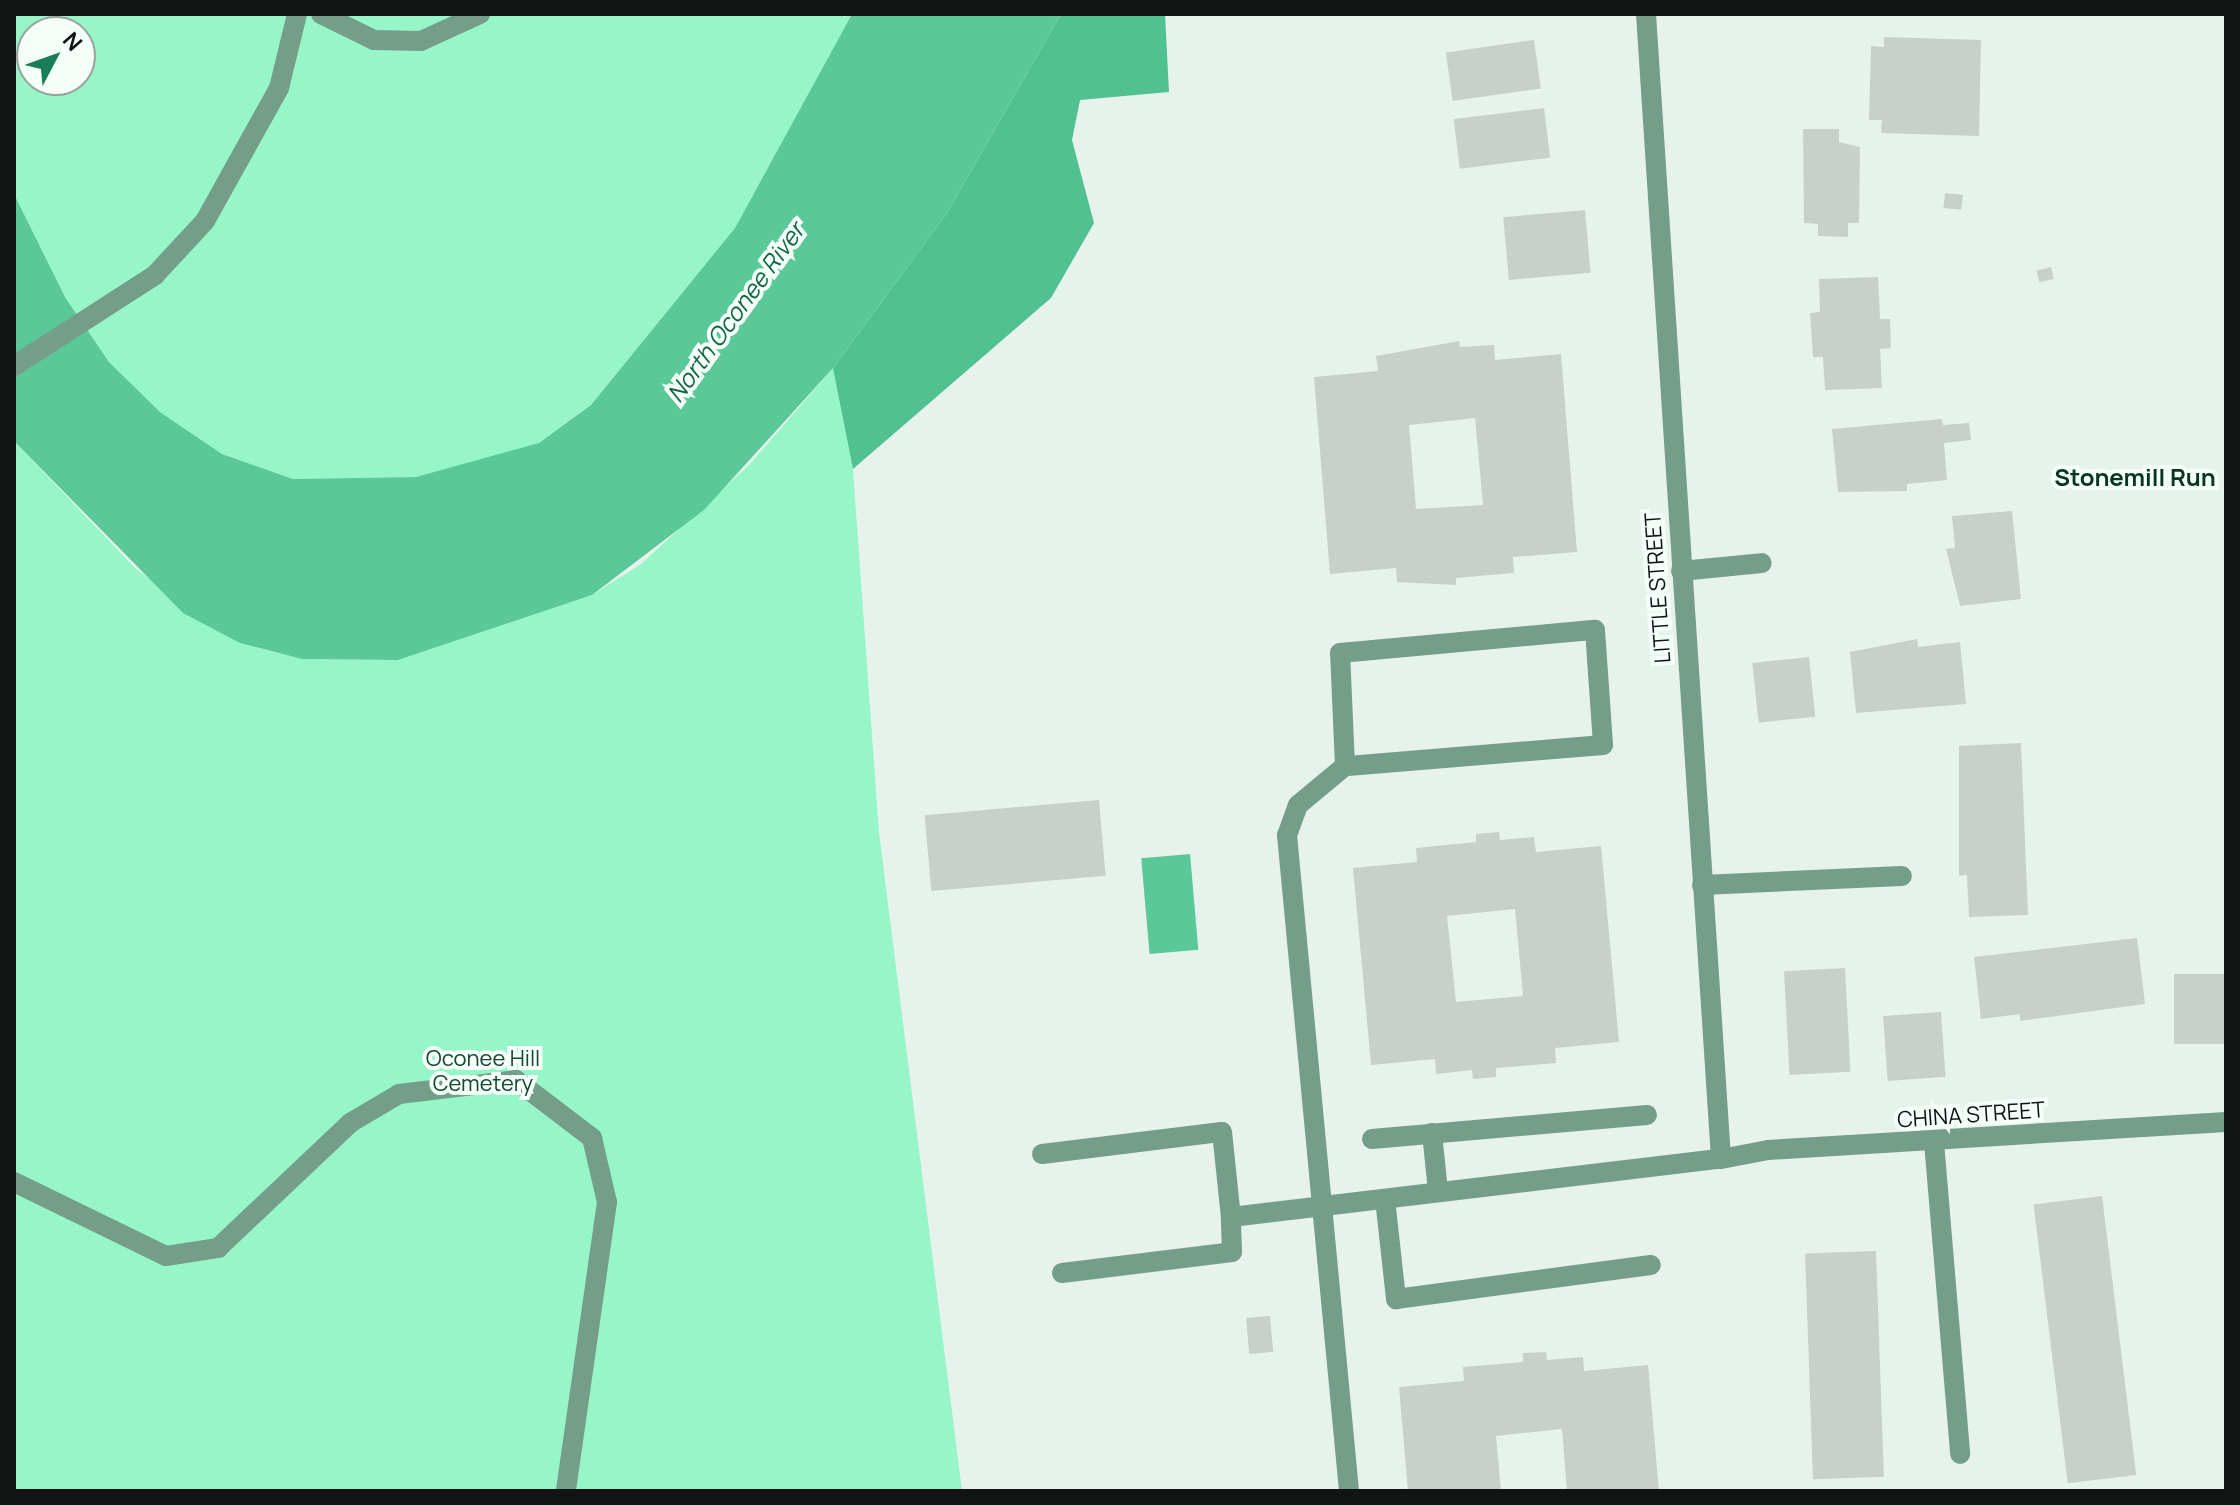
<!DOCTYPE html>
<html>
<head>
<meta charset="utf-8">
<style>
	body { margin:0 }
	#map { position:relative; width:2240px; height:1505px; overflow:hidden; background:#e8f2ec; font-family:Manrope,sans-serif }
	div>[style] { position:absolute }
	[style*='--x'] { left:calc(var(--x)*1px); top:calc(var(--y)*1px); width:calc(var(--w)*1px); rotate:calc(var(--a)*1deg) }
	.green>* { inset:0; background:#97f6c8 }
	.forest>* { inset:0; background:#52c191 }
	.water>* { inset:0; background:#5ac898; transform-origin:0 0 }
	.building>* { inset:0; background:#c7d0cb; transform-origin:0 0 }
	.service>* { height:20px; margin:-10px; padding:0 10px; transform-origin:10px; border-radius:10px; background:#749e89 }
	.minor>* { height:20px; margin:-10px; padding:0 10px; transform-origin:10px; border-radius:10px; background:#749e89 }
	span { translate:-50% -50%; white-space:nowrap; text-align:center; line-height:1.15; -webkit-text-stroke:8px #f5fffa; paint-order:stroke }
	.street-label { font-size:22px; color:#111413 }
	.park-label { font-size:22px; color:#174532 }
	.water-label { font-size:24px; color:#126647; font-style:italic }
	.neighbourhood-label { font-size:24px; color:#073724; font-weight:700 }
	.frame { position:absolute; inset:0; border:16px solid #111413; pointer-events:none }
	.north { position:absolute; left:16px; top:16px; width:80px; height:80px; box-sizing:border-box; background:#f5fffa; border:2px solid #9aa19e; border-radius:50%; rotate:49deg; font-size:22px; font-weight:700; line-height:32px; text-align:center; color:#111413 }
	.north::after { content:''; display:block; margin:auto; width:28px; height:36px; background:#177e58; clip-path:polygon(50% 0,100% 100%,50% 72%,0 100%) }
</style>
</head>
<body>
<div id="map">
	<div class="green">
		<div style="clip-path:polygon(evenodd,14px 14px,852px 14px,735px 228px,591px 405px,539px 443px,479px 465px,416px 477px,293px 479px,222px 454px,160px 412px,109px 362px,65px 297px,14px 194px,14px 14px,32px 32px,80px 32px,80px 80px,32px 80px,32px 32px)"></div>
		<div style="clip-path:polygon(833px 368px,850px 428px,879px 832px,962px 1491px,14px 1491px,14px 441px,136px 569px,240px 643px,302px 659px,398px 660px,592px 595px,641px 564px,749px 465px)"></div>
	</div>
	<div class="forest">
		<div style="clip-path:polygon(1061px 14px,1165px 14px,1169px 92px,1080px 100px,1072px 140px,1094px 223px,1051px 298px,853px 469px,833px 368px,947px 213px)"></div>
	</div>
	<div class="water">
		<div style="clip-path:polygon(852px 14px,1061px 14px,947px 213px,833px 368px,704px 510px,592px 595px,398px 660px,302px 659px,240px 643px,183px 613px,14px 441px,14px 194px,65px 297px,109px 362px,160px 412px,222px 454px,293px 479px,416px 477px,539px 443px,591px 405px,735px 228px)"></div>
		<div style="left:1190px;top:854px;width:96px;height:49px;rotate:85deg"></div>
	</div>
	<div class="building">
		<div style="clip-path:polygon(1884px 37px,1981px 40px,1979px 136px,1881px 133px,1882px 120px,1869px 120px,1871px 46px,1884px 47px)"></div>
		<div style="left:1534px;top:40px;width:49px;height:89px;rotate:82deg"></div>
		<div style="left:1544px;top:108px;width:50px;height:91px;rotate:83deg"></div>
		<div style="clip-path:polygon(1803px 129px,1839px 129px,1839px 142px,1860px 147px,1859px 223px,1848px 223px,1848px 237px,1818px 236px,1818px 224px,1804px 223px)"></div>
		<div style="left:1945px;top:193px;width:18px;height:15px;rotate:6deg"></div>
		<div style="left:1585px;top:210px;width:63px;height:82px;rotate:85deg"></div>
		<div style="left:2051px;top:267px;width:12px;height:15px;rotate:76deg"></div>
		<div style="clip-path:polygon(1878px 277px,1880px 319px,1890px 319px,1891px 348px,1880px 349px,1882px 388px,1825px 390px,1823px 357px,1813px 357px,1810px 313px,1820px 312px,1819px 279px)"></div>
		<div style="clip-path:polygon(evenodd,1459px 341px,1460px 347px,1494px 345px,1495px 360px,1561px 354px,1577px 552px,1513px 557px,1514px 573px,1456px 578px,1456px 585px,1397px 582px,1396px 568px,1330px 574px,1314px 377px,1378px 371px,1376px 356px,1459px 341px,1475px 418px,1483px 505px,1416px 509px,1409px 425px,1475px 418px)"></div>
		<div style="clip-path:polygon(1942px 419px,1943px 425px,1969px 423px,1971px 440px,1944px 443px,1947px 480px,1907px 484px,1907px 491px,1838px 492px,1832px 429px)"></div>
		<div style="clip-path:polygon(2012px 511px,2021px 599px,1960px 606px,1946px 549px,1955px 548px,1952px 516px)"></div>
		<div style="clip-path:polygon(1917px 639px,1918px 647px,1960px 642px,1966px 704px,1856px 713px,1850px 652px)"></div>
		<div style="left:1809px;top:657px;width:60px;height:57px;rotate:84deg"></div>
		<div style="clip-path:polygon(2021px 743px,2028px 915px,1969px 917px,1967px 875px,1959px 876px,1959px 746px)"></div>
		<div style="left:1099px;top:800px;width:76px;height:175px;rotate:85deg"></div>
		<div style="clip-path:polygon(evenodd,1499px 832px,1500px 840px,1534px 837px,1536px 852px,1601px 846px,1619px 1042px,1555px 1048px,1556px 1063px,1496px 1068px,1496px 1077px,1473px 1079px,1472px 1070px,1436px 1074px,1435px 1059px,1371px 1065px,1353px 868px,1417px 862px,1416px 848px,1476px 842px,1476px 834px,1499px 832px,1515px 909px,1523px 996px,1456px 1002px,1447px 916px,1515px 909px)"></div>
		<div style="clip-path:polygon(2137px 938px,2145px 1004px,2020px 1021px,2020px 1014px,1981px 1019px,1974px 957px)"></div>
		<div style="left:1845px;top:968px;width:104px;height:61px;rotate:87deg"></div>
		<div style="left:2226px;top:974px;width:70px;height:52px;rotate:90deg"></div>
		<div style="left:1941px;top:1012px;width:65px;height:58px;rotate:86deg"></div>
		<div style="left:2102px;top:1196px;width:281px;height:69px;rotate:83deg"></div>
		<div style="left:1876px;top:1251px;width:226px;height:71px;rotate:88deg"></div>
		<div style="left:1270px;top:1316px;width:36px;height:24px;rotate:85deg"></div>
		<div style="clip-path:polygon(1546px 1352px,1547px 1360px,1583px 1357px,1584px 1371px,1648px 1365px,1659px 1491px,1567px 1491px,1562px 1429px,1496px 1436px,1501px 1491px,1408px 1491px,1399px 1387px,1464px 1381px,1463px 1367px,1523px 1362px,1523px 1353px)"></div>
	</div>
	<div class="service">
		<div style="--x:321;--y:14;--w:59;--a:26.1"></div>
		<div style="--x:374;--y:40;--w:47;--a:1.2"></div>
		<div style="--x:421;--y:41;--w:65;--a:-24.6"></div>
		<div style="--x:14;--y:366;--w:168;--a:-32.8"></div>
		<div style="--x:155;--y:275;--w:74;--a:-47.2"></div>
		<div style="--x:205;--y:221;--w:152;--a:-60.9"></div>
		<div style="--x:279;--y:88;--w:76;--a:-76.3"></div>
		<div style="--x:1681;--y:571;--w:81;--a:-5.6"></div>
		<div style="--x:1345;--y:766;--w:113;--a:-92.5"></div>
		<div style="--x:1340;--y:653;--w:256;--a:-5.2"></div>
		<div style="--x:1595;--y:630;--w:115;--a:86"></div>
		<div style="--x:1603;--y:745;--w:259;--a:175.3"></div>
		<div style="--x:1345;--y:766;--w:61;--a:140.3"></div>
		<div style="--x:1298;--y:805;--w:32;--a:110"></div>
		<div style="--x:1287;--y:835;--w:659;--a:84.6"></div>
		<div style="--x:1702;--y:885;--w:200;--a:-2.6"></div>
		<div style="--x:1432;--y:1133;--w:58;--a:84.1"></div>
		<div style="--x:1372;--y:1139;--w:276;--a:-5"></div>
		<div style="--x:1934;--y:1142;--w:313;--a:85.2"></div>
		<div style="--x:1042;--y:1154;--w:181;--a:-7"></div>
		<div style="--x:1222;--y:1132;--w:85;--a:84"></div>
		<div style="--x:1231;--y:1217;--w:493;--a:-6.8"></div>
		<div style="--x:14;--y:1182;--w:169;--a:26"></div>
		<div style="--x:166;--y:1256;--w:53;--a:-8.7"></div>
		<div style="--x:218;--y:1248;--w:182;--a:-43.4"></div>
		<div style="--x:350;--y:1123;--w:57;--a:-30.6"></div>
		<div style="--x:399;--y:1094;--w:118;--a:-6.8"></div>
		<div style="--x:516;--y:1080;--w:96;--a:37.3"></div>
		<div style="--x:592;--y:1138;--w:66;--a:76.8"></div>
		<div style="--x:607;--y:1202;--w:292;--a:98.1"></div>
		<div style="--x:1385;--y:1199;--w:101;--a:83.7"></div>
		<div style="--x:1396;--y:1299;--w:257;--a:-7.6"></div>
		<div style="--x:1062;--y:1273;--w:171;--a:-7"></div>
		<div style="--x:1232;--y:1252;--w:35;--a:-92"></div>
	</div>
	<div class="minor">
		<div style="--x:1646;--y:14;--w:1147;--a:86.25"></div>
		<div style="--x:1721;--y:1159;--w:48;--a:-10.8"></div>
		<div style="--x:1768;--y:1150;--w:459;--a:-3.5"></div>
	</div>
	<div class="street-label">
		<span style="left:1658px;top:588px;rotate:-94deg">LITTLE STREET</span>
		<span style="left:1971px;top:1115px;rotate:-4deg">CHINA STREET</span>
	</div>
	<div class="park-label">
		<span style="left:483px;top:1071px">Oconee Hill<br>Cemetery</span>
	</div>
	<div class="water-label">
		<span style="left:735px;top:312px;rotate:-54deg">North Oconee River</span>
	</div>
	<div class="neighbourhood-label">
		<span style="left:2135px;top:477px">Stonemill Run</span>
	</div>
	<div class="frame"></div>
	<div class="north">N</div>
</div>
</body>
</html>
